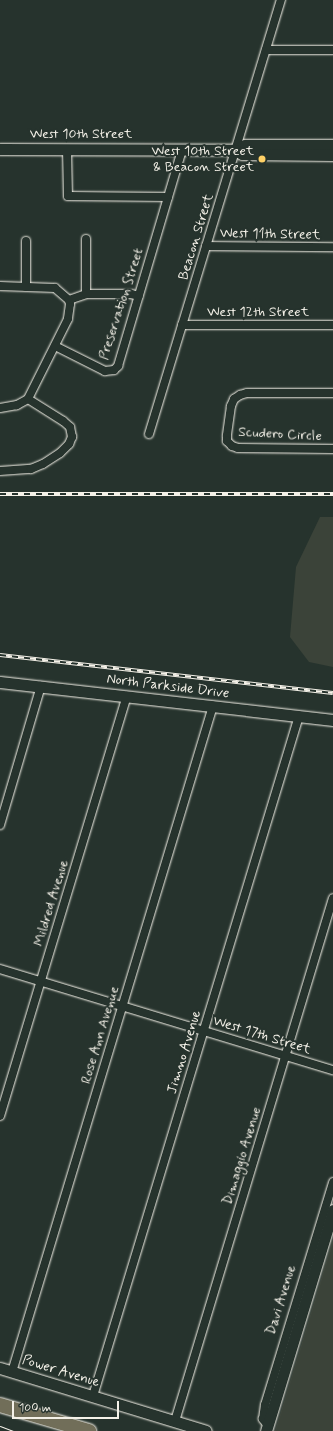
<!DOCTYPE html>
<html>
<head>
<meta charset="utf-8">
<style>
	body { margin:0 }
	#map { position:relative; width:333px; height:1431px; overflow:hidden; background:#26332d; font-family:Mynerve,sans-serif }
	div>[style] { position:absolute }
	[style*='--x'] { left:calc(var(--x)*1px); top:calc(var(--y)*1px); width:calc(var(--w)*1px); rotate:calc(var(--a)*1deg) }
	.built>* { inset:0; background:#3b4339 }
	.roads { filter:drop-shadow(0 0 1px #f4f1e8) drop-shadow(0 0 1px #f4f1e8) }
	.street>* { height:8px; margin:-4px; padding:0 4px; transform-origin:4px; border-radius:4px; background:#26332d }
	.secondary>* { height:11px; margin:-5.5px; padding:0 5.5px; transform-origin:5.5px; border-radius:5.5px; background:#26332d }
	.highway>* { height:14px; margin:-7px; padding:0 7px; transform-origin:7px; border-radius:7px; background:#716e59 }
	.tram>* { height:1px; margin:-0.5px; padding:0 0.5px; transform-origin:0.5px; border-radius:0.5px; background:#f4f1e8 }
	.rail>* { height:3.5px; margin-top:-1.75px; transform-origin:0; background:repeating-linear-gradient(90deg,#26332d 0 6px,#f4f1e8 0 12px); box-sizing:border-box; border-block:1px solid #f4f1e8 }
	.dots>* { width:11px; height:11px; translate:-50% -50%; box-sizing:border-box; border:2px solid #26332d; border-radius:50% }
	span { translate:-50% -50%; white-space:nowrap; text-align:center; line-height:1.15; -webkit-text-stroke:4px #26332d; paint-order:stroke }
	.street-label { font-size:14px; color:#f4f1e8 }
	.poi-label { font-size:14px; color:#f4f1e8 }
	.right { translate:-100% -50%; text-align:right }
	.scale { position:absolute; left:12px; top:1401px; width:107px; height:18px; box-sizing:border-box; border:2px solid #f4f1e8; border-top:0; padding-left:5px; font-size:12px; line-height:14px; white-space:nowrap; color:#f4f1e8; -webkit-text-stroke:3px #26332d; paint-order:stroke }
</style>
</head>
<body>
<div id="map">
	<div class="built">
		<div style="clip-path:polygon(320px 517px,333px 517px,333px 667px,309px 662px,290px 637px,296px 567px)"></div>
		<div style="clip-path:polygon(333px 1239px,333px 1431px,275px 1431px,313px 1306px)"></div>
	</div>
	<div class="roads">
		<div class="street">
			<div style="--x:266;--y:50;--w:67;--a:0"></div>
			<div style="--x:67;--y:149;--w:47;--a:88.8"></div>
			<div style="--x:68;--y:196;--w:100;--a:0.6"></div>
			<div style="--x:86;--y:239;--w:55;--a:90"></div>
			<div style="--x:26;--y:241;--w:46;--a:90"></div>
			<div style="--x:206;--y:246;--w:127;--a:0.5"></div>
			<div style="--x:0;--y:286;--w:55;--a:2.1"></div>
			<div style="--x:55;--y:288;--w:18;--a:41"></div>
			<div style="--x:69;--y:300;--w:4;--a:76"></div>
			<div style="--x:70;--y:304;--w:15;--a:98"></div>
			<div style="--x:68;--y:319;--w:89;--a:116.6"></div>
			<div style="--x:28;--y:399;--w:13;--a:151"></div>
			<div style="--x:17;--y:405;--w:17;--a:170"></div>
			<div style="--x:69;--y:300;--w:18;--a:-19"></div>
			<div style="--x:86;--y:294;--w:45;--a:0"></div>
			<div style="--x:131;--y:294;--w:8;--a:14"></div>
			<div style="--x:182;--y:325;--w:151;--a:0"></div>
			<div style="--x:55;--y:346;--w:56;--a:26.6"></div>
			<div style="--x:105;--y:371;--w:9;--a:-6"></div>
			<div style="--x:114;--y:370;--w:6;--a:-45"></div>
			<div style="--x:118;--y:366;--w:225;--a:-73.5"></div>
			<div style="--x:333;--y:393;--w:86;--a:180"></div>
			<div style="--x:247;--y:393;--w:7;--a:164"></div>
			<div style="--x:240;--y:395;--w:7;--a:146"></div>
			<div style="--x:234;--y:399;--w:8;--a:113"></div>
			<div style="--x:231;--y:406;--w:30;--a:98"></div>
			<div style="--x:227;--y:436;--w:5;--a:90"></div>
			<div style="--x:227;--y:441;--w:7;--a:45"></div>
			<div style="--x:232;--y:446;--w:6;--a:18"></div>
			<div style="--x:238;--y:448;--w:95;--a:0.6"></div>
			<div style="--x:149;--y:434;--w:454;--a:-73.1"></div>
			<div style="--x:0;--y:471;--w:31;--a:-4"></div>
			<div style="--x:31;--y:469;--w:13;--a:-23"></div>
			<div style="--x:43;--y:464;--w:20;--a:-33"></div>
			<div style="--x:60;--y:453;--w:13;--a:-45"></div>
			<div style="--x:69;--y:444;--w:8;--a:-67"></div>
			<div style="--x:72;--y:437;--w:10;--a:-101"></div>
			<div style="--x:70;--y:427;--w:9;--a:-139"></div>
			<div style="--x:63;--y:421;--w:41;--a:-147.8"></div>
			<div style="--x:0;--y:825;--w:145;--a:-73.6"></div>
			<div style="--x:0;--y:969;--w:348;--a:16.9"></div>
			<div style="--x:0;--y:1116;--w:439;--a:-73.2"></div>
			<div style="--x:12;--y:1372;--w:696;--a:-73.21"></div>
			<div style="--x:93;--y:1396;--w:711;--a:-73.15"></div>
			<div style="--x:175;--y:1421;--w:546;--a:-73.19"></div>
			<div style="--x:268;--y:1426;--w:9;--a:-126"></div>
			<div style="--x:263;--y:1419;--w:14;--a:-82"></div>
			<div style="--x:265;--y:1405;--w:233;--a:-73"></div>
		</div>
		<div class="secondary">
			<div style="--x:0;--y:149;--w:235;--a:0.2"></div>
			<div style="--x:235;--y:150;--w:11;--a:-27"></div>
			<div style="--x:245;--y:145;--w:88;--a:0"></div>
			<div style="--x:235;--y:150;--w:8;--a:30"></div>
			<div style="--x:242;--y:154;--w:91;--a:0.6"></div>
			<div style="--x:0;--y:682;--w:335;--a:6.5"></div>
			<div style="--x:0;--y:1368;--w:215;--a:17"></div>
			<div style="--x:266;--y:1431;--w:231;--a:-73.1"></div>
		</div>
		<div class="highway">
			<div style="--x:0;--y:1405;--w:93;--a:16.3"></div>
		</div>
	</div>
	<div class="tram">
		<div style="--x:0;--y:1426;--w:14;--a:21"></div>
	</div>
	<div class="rail">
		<div style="--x:0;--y:494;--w:333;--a:0"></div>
		<div style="--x:0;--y:655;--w:335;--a:6.5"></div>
	</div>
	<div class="dots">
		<div style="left:262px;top:159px;background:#ffd166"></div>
	</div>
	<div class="street-label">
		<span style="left:81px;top:134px">West 10th Street</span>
		<span style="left:270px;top:234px;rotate:1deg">West 11th Street</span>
		<span style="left:196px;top:237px;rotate:-73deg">Beacon Street</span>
		<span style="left:121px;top:304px;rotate:-72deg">Preservation Street</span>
		<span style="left:258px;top:312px">West 12th Street</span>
		<span style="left:280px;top:434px;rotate:3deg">Scudero Circle</span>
		<span style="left:168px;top:686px;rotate:7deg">North Parkside Drive</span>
		<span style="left:51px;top:903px;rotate:-73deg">Mildred Avenue</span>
		<span style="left:100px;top:1035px;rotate:-73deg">Rose Ann Avenue</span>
		<span style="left:262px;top:1035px;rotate:17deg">West 17th Street</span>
		<span style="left:184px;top:1052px;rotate:-73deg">Jimno Avenue</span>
		<span style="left:242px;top:1156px;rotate:-73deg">Dimaggio Avenue</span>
		<span style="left:281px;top:1300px;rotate:-73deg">Davi Avenue</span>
		<span style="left:61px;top:1371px;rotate:17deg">Power Avenue</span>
	</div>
	<div class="poi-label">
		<span class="right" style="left:254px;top:159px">West 10th Street<br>&amp; Beacon Street</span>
	</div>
	<div class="scale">100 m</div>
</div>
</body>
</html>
